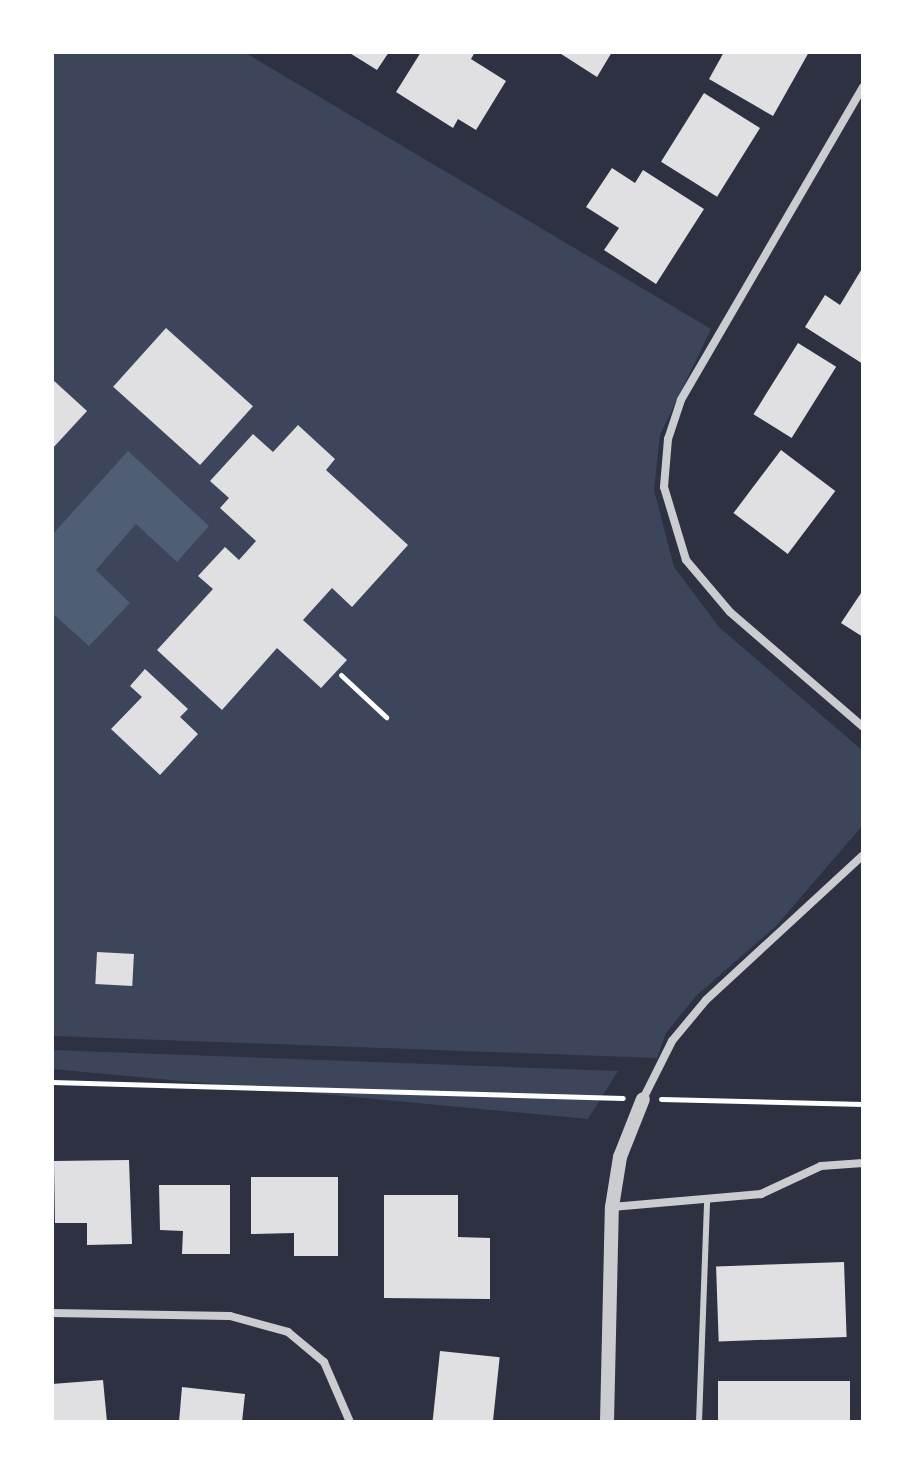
<!DOCTYPE html>
<html>
<head>
<meta charset="utf-8">
<style>
	body { margin:0 }
	#map { position:relative; width:915px; height:1474px; overflow:hidden; background:#2d3142; font-family:"Sofia Sans Condensed",sans-serif }
	div>[style] { position:absolute }
	[style*='--x'] { left:calc(var(--x)*1px); top:calc(var(--y)*1px); width:calc(var(--w)*1px); rotate:calc(var(--a)*1deg) }
	.green>* { inset:0; background:#3c4559 }
	.water>* { inset:0; background:#4f5d75 }
	.building>* { inset:0; background:#e0e0e3; transform-origin:0 0 }
	.path>* { height:5px; margin:-2.5px; padding:0 2.5px; transform-origin:2.5px; border-radius:2.5px; background:#fff }
	.service>* { height:6px; margin:-3px; padding:0 3px; transform-origin:3px; border-radius:3px; background:#caccd0 }
	.minor>* { height:8px; margin:-4px; padding:0 4px; transform-origin:4px; border-radius:4px; background:#caccd0 }
	.tertiary>* { height:14px; margin:-7px; padding:0 7px; transform-origin:7px; border-radius:7px; background:#caccd0 }
	span { translate:-50% -50%; white-space:nowrap; text-align:center; line-height:1.15; -webkit-text-stroke:7px #fff; paint-order:stroke }
	.frame { position:absolute; inset:0; border:54px solid #fff; pointer-events:none }
</style>
</head>
<body>
<div id="map">
	<div class="green">
		<div style="clip-path:polygon(52px 52px,244px 52px,711px 329px,660px 435px,654px 490px,674px 567px,719px 627px,863px 751px,863px 825px,776px 926px,696px 996px,666px 1033px,657px 1058px,52px 1036px)"></div>
		<div style="clip-path:polygon(52px 1050px,618px 1071px,588px 1119px,52px 1069px)"></div>
	</div>
	<div class="water">
		<div style="clip-path:polygon(128px 451px,209px 526px,177px 562px,136px 524px,96px 570px,130px 603px,89px 646px,52px 613px,52px 535px)"></div>
	</div>
	<div class="building">
		<div style="clip-path:polygon(348px 52px,389px 52px,377px 70px)"></div>
		<div style="clip-path:polygon(421px 52px,475px 52px,471px 59px,506px 81px,476px 130px,458px 119px,453px 128px,396px 92px)"></div>
		<div style="clip-path:polygon(558px 52px,612px 52px,597px 77px)"></div>
		<div style="clip-path:polygon(724px 52px,809px 52px,773px 116px,709px 79px)"></div>
		<div style="left:704px;top:93px;width:66px;height:81px;rotate:32deg"></div>
		<div style="clip-path:polygon(612px 168px,635px 183px,643px 170px,704px 209px,656px 284px,604px 250px,619px 228px,586px 207px)"></div>
		<div style="clip-path:polygon(863px 267px,863px 364px,805px 327px,825px 295px,840px 305px)"></div>
		<div style="left:166px;top:328px;width:117px;height:79px;rotate:42deg"></div>
		<div style="left:798px;top:343px;width:45px;height:84px;rotate:32deg"></div>
		<div style="clip-path:polygon(52px 379px,87px 411px,52px 449px)"></div>
		<div style="clip-path:polygon(298px 425px,335px 459px,326px 470px,408px 545px,352px 607px,332px 588px,303px 620px,347px 660px,321px 688px,277px 648px,222px 710px,157px 650px,213px 589px,198px 576px,225px 547px,239px 560px,256px 541px,220px 508px,229px 498px,210px 481px,253px 434px,273px 452px)"></div>
		<div style="left:781px;top:450px;width:68px;height:79px;rotate:37deg"></div>
		<div style="clip-path:polygon(863px 590px,863px 637px,841px 623px)"></div>
		<div style="clip-path:polygon(145px 669px,188px 709px,180px 717px,198px 734px,160px 775px,111px 729px,142px 697px,130px 686px)"></div>
		<div style="left:97px;top:952px;width:37px;height:32px;rotate:3deg"></div>
		<div style="clip-path:polygon(129px 1160px,132px 1244px,87px 1245px,87px 1223px,55px 1223px,54px 1161px)"></div>
		<div style="clip-path:polygon(251px 1177px,338px 1177px,338px 1256px,294px 1256px,294px 1233px,251px 1234px)"></div>
		<div style="clip-path:polygon(159px 1185px,230px 1185px,230px 1254px,182px 1254px,183px 1231px,160px 1230px)"></div>
		<div style="clip-path:polygon(384px 1195px,458px 1195px,458px 1237px,490px 1238px,490px 1299px,384px 1298px)"></div>
		<div style="left:844px;top:1262px;width:75px;height:128px;rotate:88deg"></div>
		<div style="left:440px;top:1351px;width:60px;height:71px;rotate:6deg"></div>
		<div style="clip-path:polygon(103px 1380px,107px 1422px,52px 1422px,52px 1384px)"></div>
		<div style="left:850px;top:1381px;width:41px;height:132px;rotate:90deg"></div>
		<div style="clip-path:polygon(182px 1387px,245px 1394px,242px 1422px,179px 1422px)"></div>
	</div>
	<div class="path">
		<div style="--x:341;--y:675;--w:62;--a:43"></div>
		<div style="--x:52;--y:1082;--w:571;--a:1.61"></div>
		<div style="--x:661;--y:1099;--w:202;--a:1.4"></div>
	</div>
	<div class="service">
		<div style="--x:699;--y:1422;--w:223;--a:-87.9"></div>
	</div>
	<div class="minor">
		<div style="--x:863;--y:87;--w:362;--a:120.2"></div>
		<div style="--x:681;--y:400;--w:41;--a:108.4"></div>
		<div style="--x:668;--y:439;--w:48;--a:94.8"></div>
		<div style="--x:664;--y:487;--w:76;--a:73.2"></div>
		<div style="--x:686;--y:560;--w:68;--a:49.8"></div>
		<div style="--x:730;--y:612;--w:176;--a:40.8"></div>
		<div style="--x:643;--y:1099;--w:65;--a:-63.4"></div>
		<div style="--x:672;--y:1041;--w:53;--a:-50.3"></div>
		<div style="--x:706;--y:1000;--w:214;--a:-42.7"></div>
		<div style="--x:612;--y:1207;--w:150;--a:-5"></div>
		<div style="--x:761;--y:1194;--w:66;--a:-25"></div>
		<div style="--x:821;--y:1166;--w:42;--a:-4.1"></div>
		<div style="--x:52;--y:1313;--w:178;--a:1"></div>
		<div style="--x:230;--y:1316;--w:60;--a:15.4"></div>
		<div style="--x:288;--y:1332;--w:47;--a:39.8"></div>
		<div style="--x:324;--y:1362;--w:65;--a:66.6"></div>
	</div>
	<div class="tertiary">
		<div style="--x:607;--y:1422;--w:215;--a:-88.7"></div>
		<div style="--x:612;--y:1207;--w:51;--a:-80.9"></div>
		<div style="--x:620;--y:1157;--w:62;--a:-68.4"></div>
	</div>
	<div class="frame"></div>
</div>
</body>
</html>
